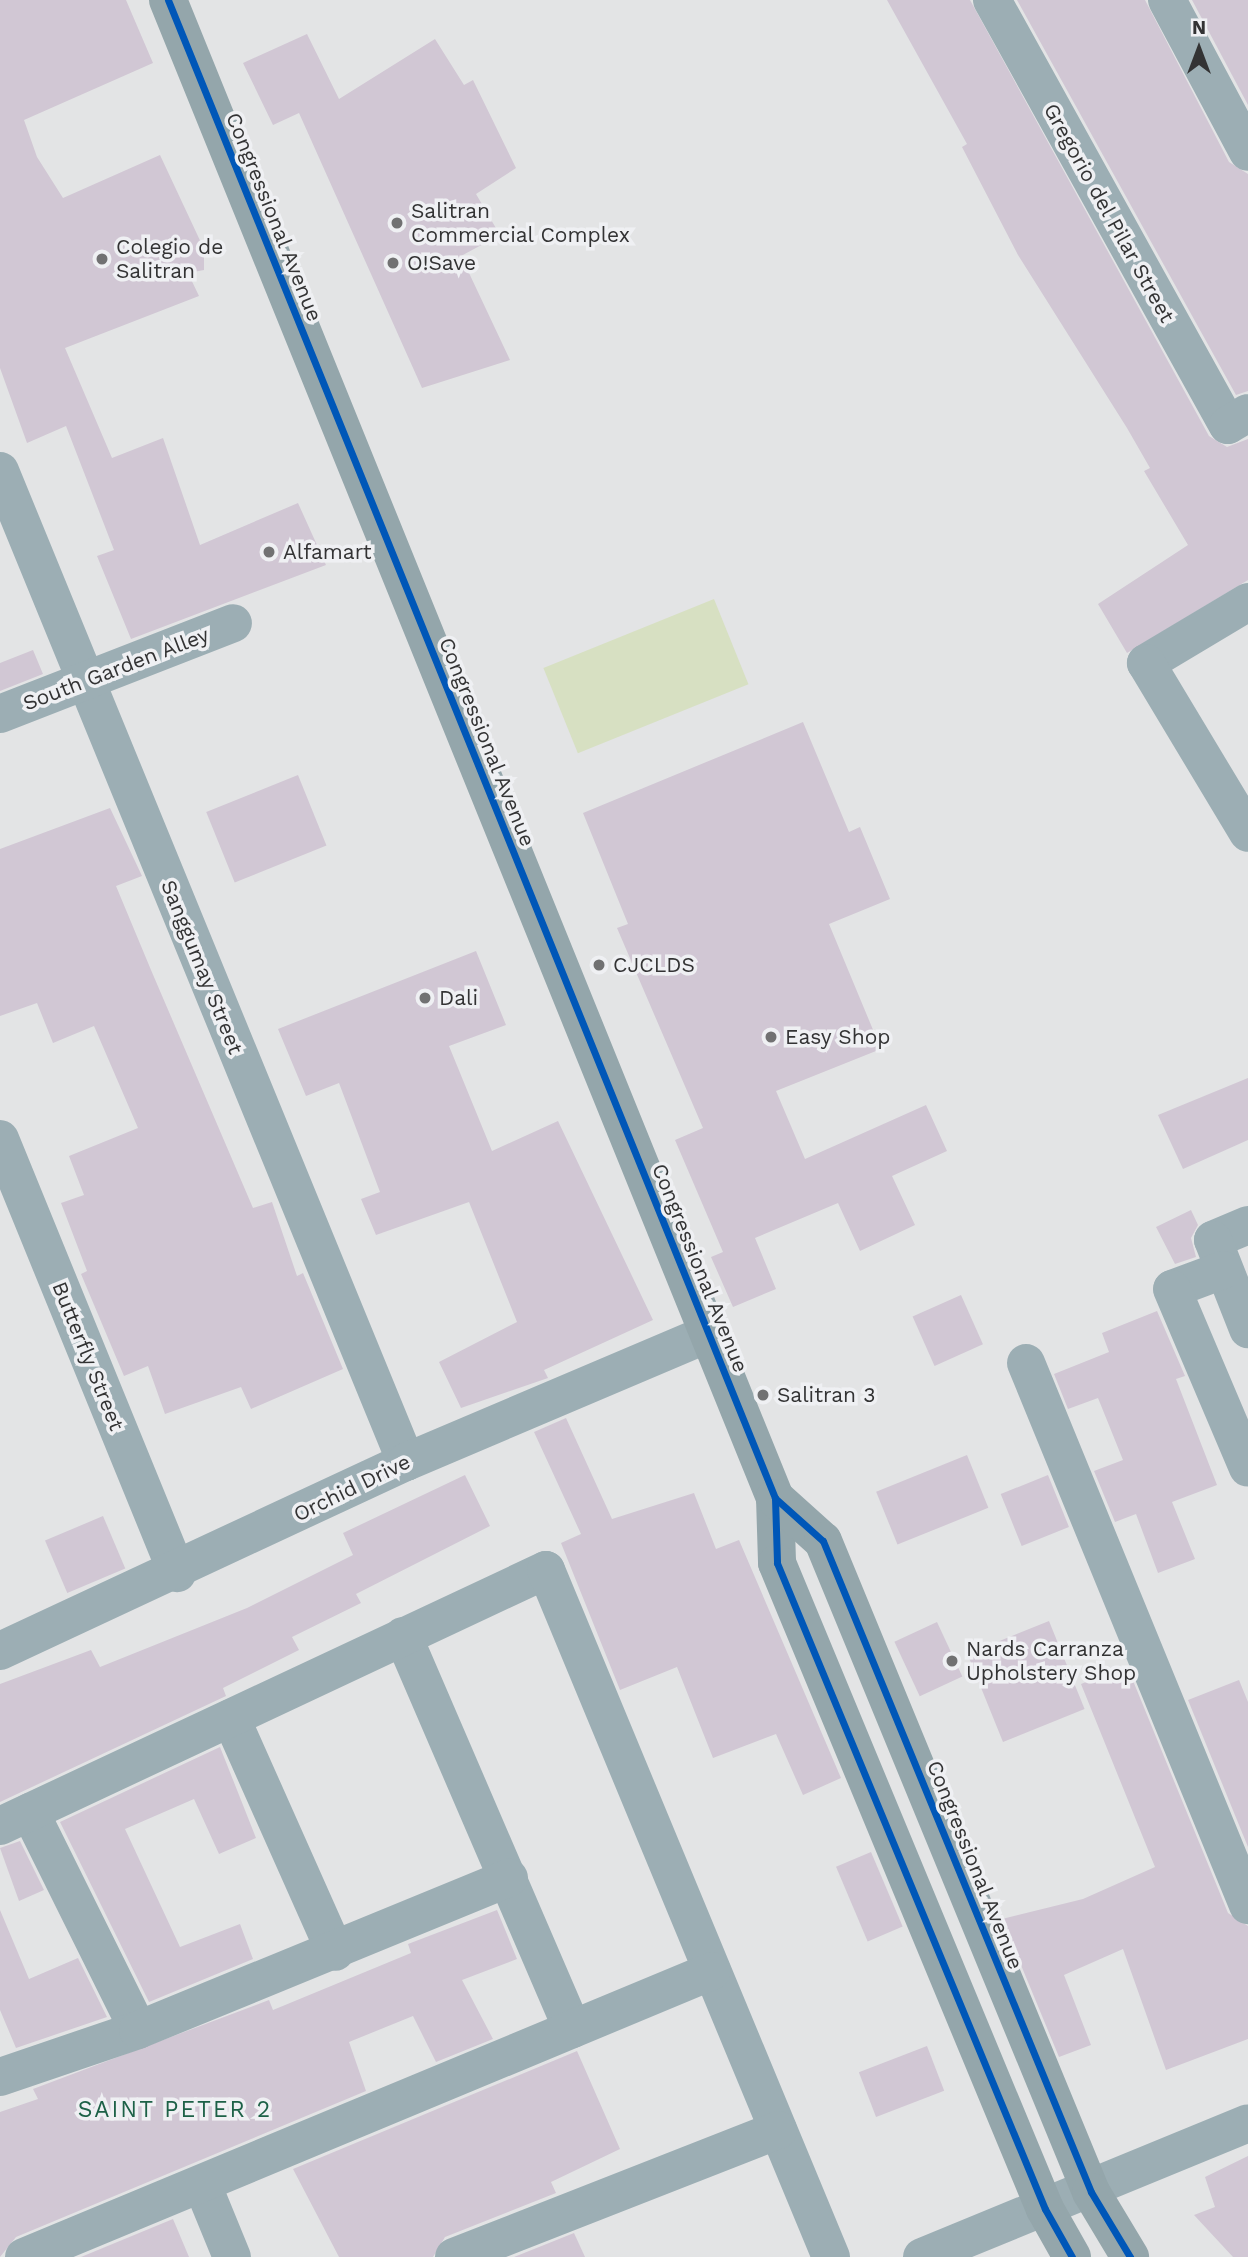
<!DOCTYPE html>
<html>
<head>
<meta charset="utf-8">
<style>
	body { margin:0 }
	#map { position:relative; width:1248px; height:2257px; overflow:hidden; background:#e3e4e5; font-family:"Work Sans",sans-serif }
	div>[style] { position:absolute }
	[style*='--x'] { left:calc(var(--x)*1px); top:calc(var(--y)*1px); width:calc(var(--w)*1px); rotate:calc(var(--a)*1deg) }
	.green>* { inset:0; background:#d7e0c2; transform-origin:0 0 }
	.building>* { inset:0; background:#d1c7d4; transform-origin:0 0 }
	.minor>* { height:38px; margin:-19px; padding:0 19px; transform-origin:19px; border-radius:19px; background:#9caeb4 }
	.major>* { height:38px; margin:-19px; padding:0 19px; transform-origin:19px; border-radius:19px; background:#94a6ab }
	.cycleway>* { height:7px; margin:-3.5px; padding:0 3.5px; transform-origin:3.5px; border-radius:3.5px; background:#0057b8 }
	.dots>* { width:19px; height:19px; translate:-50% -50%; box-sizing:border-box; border:4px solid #eff0f3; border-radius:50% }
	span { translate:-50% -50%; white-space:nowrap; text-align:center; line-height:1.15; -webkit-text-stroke:7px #eff0f3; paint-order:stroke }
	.poi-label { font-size:21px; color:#333334 }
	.left { translate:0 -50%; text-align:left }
	.street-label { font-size:21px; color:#333334 }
	.neighbourhood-label { font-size:23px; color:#1d6147; letter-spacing:2px }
	.north { position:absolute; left:1164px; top:14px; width:70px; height:70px; -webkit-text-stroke:5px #eff0f3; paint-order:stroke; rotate:0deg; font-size:19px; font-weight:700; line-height:28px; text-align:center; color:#333334 }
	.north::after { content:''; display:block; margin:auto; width:24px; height:32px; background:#333334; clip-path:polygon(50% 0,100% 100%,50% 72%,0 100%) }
</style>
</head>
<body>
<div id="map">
	<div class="green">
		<div style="left:714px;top:599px;width:92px;height:184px;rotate:68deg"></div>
	</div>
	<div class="building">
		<div style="clip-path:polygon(0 0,126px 0,153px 63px,24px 120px,37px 157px,63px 198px,160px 155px,204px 249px,204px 270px,188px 273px,199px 296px,65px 348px,112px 458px,163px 438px,200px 545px,298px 503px,326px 565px,131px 639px,97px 556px,114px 550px,66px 426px,27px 443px,0 368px)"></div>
		<div style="clip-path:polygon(887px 0,970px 0,1209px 436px,1227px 447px,1248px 439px,1248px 580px,1127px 653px,1098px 604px,1188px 545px,1144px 471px,1150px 468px,1127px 428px,1018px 255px,962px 147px,967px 144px)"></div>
		<div style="clip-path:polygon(1017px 0,1145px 0,1229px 162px,1248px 174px,1248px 391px,1236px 395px)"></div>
		<div style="clip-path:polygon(1192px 0,1248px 0,1248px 105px)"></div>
		<div style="clip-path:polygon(307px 34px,339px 99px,435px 39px,464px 85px,473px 80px,516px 168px,476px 194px,500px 235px,461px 256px,510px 360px,422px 388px,299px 113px,273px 125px,243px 63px)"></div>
		<div style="clip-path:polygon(33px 650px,43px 674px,0 691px,0 663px)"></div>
		<div style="clip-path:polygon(803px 722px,849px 832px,860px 827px,890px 899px,829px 924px,881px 1049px,776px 1091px,805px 1159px,926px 1105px,947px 1151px,892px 1176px,915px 1225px,860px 1251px,838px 1203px,755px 1238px,776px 1289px,733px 1307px,711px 1257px,723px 1252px,675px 1140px,703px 1128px,617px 928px,628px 924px,583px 813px)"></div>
		<div style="left:298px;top:775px;width:76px;height:99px;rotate:68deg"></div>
		<div style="clip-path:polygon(110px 808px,142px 876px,116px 886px,151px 970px,253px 1208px,272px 1202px,297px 1276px,303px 1273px,343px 1369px,251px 1409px,241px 1387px,165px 1414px,148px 1366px,124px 1376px,81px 1274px,87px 1271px,61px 1203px,84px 1195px,69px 1156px,138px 1128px,94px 1026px,53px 1043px,37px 1003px,0 1016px,0 849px)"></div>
		<div style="clip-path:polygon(476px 951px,506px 1025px,449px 1046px,492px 1151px,558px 1121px,653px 1320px,544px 1370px,548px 1378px,461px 1408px,439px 1362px,517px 1322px,469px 1202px,376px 1235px,361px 1199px,380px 1192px,339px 1083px,306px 1096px,278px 1029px)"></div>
		<div style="clip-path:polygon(1248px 1078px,1248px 1140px,1183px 1169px,1158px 1115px)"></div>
		<div style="clip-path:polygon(1191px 1210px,1198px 1225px,1191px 1238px,1196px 1257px,1175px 1264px,1156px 1227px)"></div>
		<div style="left:961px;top:1295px;width:54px;height:53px;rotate:66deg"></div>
		<div style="clip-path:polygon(1157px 1311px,1185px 1376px,1176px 1379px,1217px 1485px,1172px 1502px,1195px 1559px,1158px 1573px,1136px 1514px,1115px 1522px,1094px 1471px,1123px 1460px,1098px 1398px,1068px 1409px,1054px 1374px,1109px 1352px,1102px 1333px)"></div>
		<div style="clip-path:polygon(566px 1418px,612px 1519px,694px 1493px,716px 1549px,739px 1540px,841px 1778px,803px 1795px,776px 1734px,713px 1758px,677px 1667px,620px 1690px,561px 1543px,581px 1534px,534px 1432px)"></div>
		<div style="left:967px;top:1455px;width:57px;height:98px;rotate:68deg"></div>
		<div style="clip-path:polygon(465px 1475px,490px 1526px,356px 1594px,361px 1603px,292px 1637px,299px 1650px,223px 1688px,226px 1696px,0 1802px,0 1684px,91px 1650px,100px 1667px,247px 1608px,353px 1555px,343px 1533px)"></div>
		<div style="left:1048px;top:1475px;width:56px;height:51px;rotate:68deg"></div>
		<div style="left:103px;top:1516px;width:57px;height:63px;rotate:67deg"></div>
		<div style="left:1049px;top:1621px;width:95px;height:88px;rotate:68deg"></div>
		<div style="left:937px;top:1622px;width:60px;height:47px;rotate:65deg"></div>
		<div style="clip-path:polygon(1127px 1666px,1228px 1913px,1248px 1926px,1248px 2039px,1166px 2070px,1123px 1949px,1064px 1975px,1091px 2045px,1059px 2057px,1002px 1919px,1083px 1899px,1155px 1867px,1081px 1684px)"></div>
		<div style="clip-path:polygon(1239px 1680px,1248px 1702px,1248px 1847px,1188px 1700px)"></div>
		<div style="clip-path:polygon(220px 1747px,256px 1838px,219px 1854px,194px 1799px,125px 1829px,180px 1947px,240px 1924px,253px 1959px,149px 2002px,60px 1822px)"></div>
		<div style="clip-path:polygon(20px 1841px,44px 1890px,19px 1901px,0 1848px)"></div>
		<div style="left:871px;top:1852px;width:81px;height:38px;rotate:67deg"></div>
		<div style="clip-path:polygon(0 1910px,29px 1979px,78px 1958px,107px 2017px,16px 2048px,0 2010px)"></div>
		<div style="clip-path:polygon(497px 1910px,517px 1959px,462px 1980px,493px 2039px,436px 2062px,413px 2016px,349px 2042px,366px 2091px,16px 2237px,0 2257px,0 2112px,38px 2099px,33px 2089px,269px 2000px,273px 2010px,411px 1953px,408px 1944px)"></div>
		<div style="left:927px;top:2046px;width:48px;height:73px;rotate:69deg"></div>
		<div style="clip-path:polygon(577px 2051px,620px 2149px,551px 2182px,556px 2193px,445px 2237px,433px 2257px,339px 2257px,293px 2169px)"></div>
		<div style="clip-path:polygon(1248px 2156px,1248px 2257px,1233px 2257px,1194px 2215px,1215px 2207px,1205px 2177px)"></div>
		<div style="clip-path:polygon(173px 2219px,189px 2257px,81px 2257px)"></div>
		<div style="clip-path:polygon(574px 2233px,585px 2257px,514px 2257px)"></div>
	</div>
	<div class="minor">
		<div style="--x:992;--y:0;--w:486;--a:61"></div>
		<div style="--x:1228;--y:425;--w:23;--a:-31"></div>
		<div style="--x:1167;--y:0;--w:172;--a:61.9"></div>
		<div style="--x:0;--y:471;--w:1071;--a:67.72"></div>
		<div style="--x:1248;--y:602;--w:119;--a:149.1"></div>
		<div style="--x:1146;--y:663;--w:198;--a:59"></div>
		<div style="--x:0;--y:714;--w:250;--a:-21.3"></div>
		<div style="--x:0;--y:1139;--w:469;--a:67.8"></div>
		<div style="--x:1248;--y:1225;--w:38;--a:157"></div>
		<div style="--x:1213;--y:1240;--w:96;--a:68.5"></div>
		<div style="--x:1223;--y:1270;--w:54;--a:159.6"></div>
		<div style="--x:1172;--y:1289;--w:194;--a:67"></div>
		<div style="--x:1026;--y:1363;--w:586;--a:67.73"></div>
		<div style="--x:403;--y:1636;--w:428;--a:66.7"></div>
		<div style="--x:0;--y:1651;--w:448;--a:-25"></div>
		<div style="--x:406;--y:1462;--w:328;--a:-23"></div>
		<div style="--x:231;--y:1718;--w:256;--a:66"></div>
		<div style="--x:30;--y:1812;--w:243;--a:63.6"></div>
		<div style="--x:0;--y:1826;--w:603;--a:-25.12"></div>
		<div style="--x:546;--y:1570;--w:744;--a:67.47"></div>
		<div style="--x:0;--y:2077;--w:146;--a:-18.8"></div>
		<div style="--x:138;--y:2030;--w:401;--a:-22.3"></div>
		<div style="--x:202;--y:2184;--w:79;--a:67.7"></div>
		<div style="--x:24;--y:2257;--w:745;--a:-22.57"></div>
		<div style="--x:454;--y:2257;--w:348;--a:-21.4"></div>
		<div style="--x:922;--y:2257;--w:352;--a:-22.3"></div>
	</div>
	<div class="major">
		<div style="--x:168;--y:0;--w:1616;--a:67.94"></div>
		<div style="--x:775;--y:1498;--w:65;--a:88.2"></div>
		<div style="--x:777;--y:1563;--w:699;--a:67.47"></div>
		<div style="--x:1045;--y:2209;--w:55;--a:60.6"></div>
		<div style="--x:775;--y:1498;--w:64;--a:41.9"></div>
		<div style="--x:823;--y:1541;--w:704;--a:67.62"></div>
		<div style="--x:1091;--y:2192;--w:76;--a:59"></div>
	</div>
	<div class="cycleway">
		<div style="--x:168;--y:0;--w:1616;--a:67.94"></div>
		<div style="--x:775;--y:1498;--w:65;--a:88.2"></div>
		<div style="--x:777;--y:1563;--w:699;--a:67.47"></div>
		<div style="--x:1045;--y:2209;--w:55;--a:60.6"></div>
		<div style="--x:775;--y:1498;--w:64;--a:41.9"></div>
		<div style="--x:823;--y:1541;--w:704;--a:67.62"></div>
		<div style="--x:1091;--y:2192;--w:76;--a:59"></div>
	</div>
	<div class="dots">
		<div style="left:397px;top:223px;background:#717172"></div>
		<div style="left:102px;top:259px;background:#717172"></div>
		<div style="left:393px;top:263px;background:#717172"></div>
		<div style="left:269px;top:552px;background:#717172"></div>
		<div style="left:599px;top:965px;background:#717172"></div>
		<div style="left:425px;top:998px;background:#717172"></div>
		<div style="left:771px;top:1037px;background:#717172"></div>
		<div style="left:763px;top:1395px;background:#717172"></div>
		<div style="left:952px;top:1661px;background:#717172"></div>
	</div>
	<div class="poi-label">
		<span class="left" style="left:411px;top:223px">Salitran<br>Commercial Complex</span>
		<span class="left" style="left:116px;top:259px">Colegio de<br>Salitran</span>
		<span class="left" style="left:407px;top:263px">O!Save</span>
		<span class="left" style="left:283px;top:552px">Alfamart</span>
		<span class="left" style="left:613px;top:965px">CJCLDS</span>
		<span class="left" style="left:439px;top:998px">Dali</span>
		<span class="left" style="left:785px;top:1037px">Easy Shop</span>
		<span class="left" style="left:777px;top:1395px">Salitran 3</span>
		<span class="left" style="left:966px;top:1661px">Nards Carranza<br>Upholstery Shop</span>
	</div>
	<div class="street-label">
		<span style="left:1109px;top:213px;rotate:61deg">Gregorio del Pilar Street</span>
		<span style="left:274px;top:217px;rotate:68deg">Congressional Avenue</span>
		<span style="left:116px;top:669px;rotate:-21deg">South Garden Alley</span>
		<span style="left:487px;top:742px;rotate:68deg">Congressional Avenue</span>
		<span style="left:202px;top:967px;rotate:68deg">Sanggumay Street</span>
		<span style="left:700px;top:1268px;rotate:68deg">Congressional Avenue</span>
		<span style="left:88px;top:1356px;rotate:68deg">Butterfly Street</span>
		<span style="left:352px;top:1488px;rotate:-26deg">Orchid Drive</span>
		<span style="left:975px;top:1865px;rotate:68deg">Congressional Avenue</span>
	</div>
	<div class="neighbourhood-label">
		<span style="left:175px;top:2110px">SAINT PETER 2</span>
	</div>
	<div class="north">N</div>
</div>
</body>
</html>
